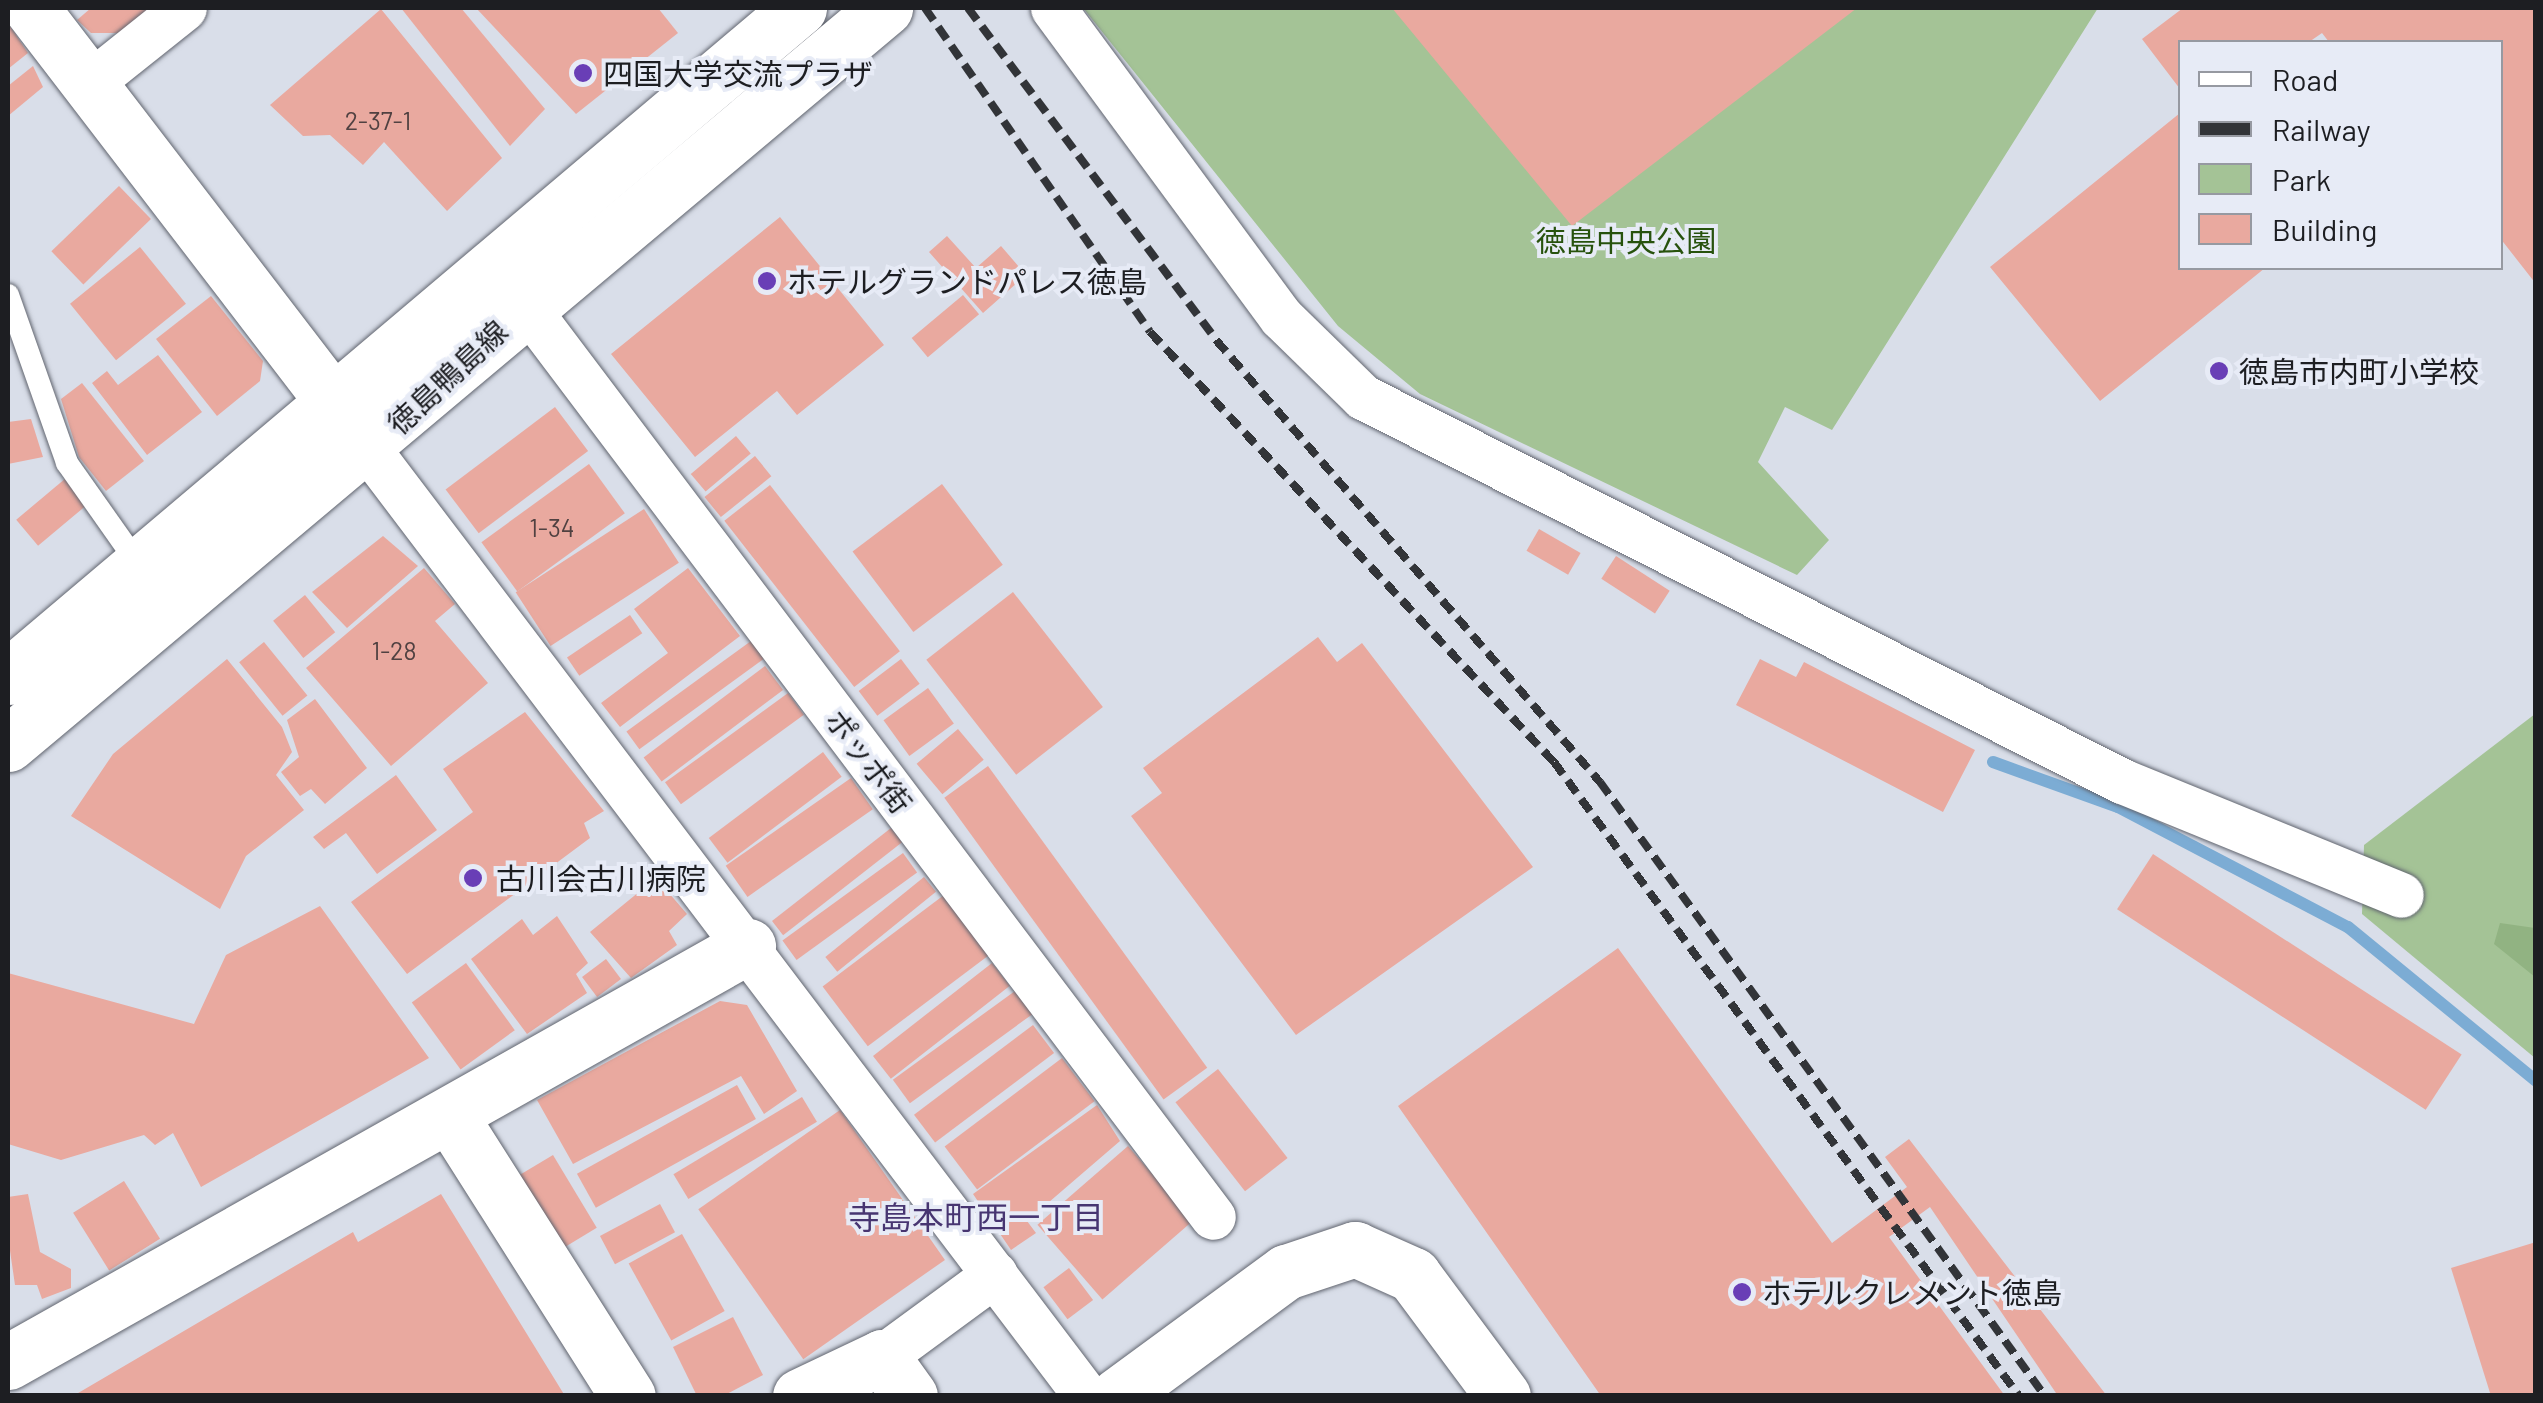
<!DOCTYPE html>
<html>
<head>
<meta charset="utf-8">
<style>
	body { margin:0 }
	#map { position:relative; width:2543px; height:1403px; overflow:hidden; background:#d9dee9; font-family:Barlow,"Noto Sans JP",sans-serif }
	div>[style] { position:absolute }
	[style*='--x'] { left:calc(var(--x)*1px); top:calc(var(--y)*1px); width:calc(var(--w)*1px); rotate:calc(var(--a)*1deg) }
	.green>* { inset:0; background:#a4c396 }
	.forest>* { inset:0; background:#91b382 }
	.stream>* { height:12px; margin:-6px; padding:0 6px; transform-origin:6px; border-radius:6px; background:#7cacd4 }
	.building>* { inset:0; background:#e9a99f; transform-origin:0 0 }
	.roads { filter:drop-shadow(0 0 2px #61656f) drop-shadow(0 0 2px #61656f) }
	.lane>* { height:22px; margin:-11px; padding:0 11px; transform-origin:11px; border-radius:11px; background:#fff }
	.street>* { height:45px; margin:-22.5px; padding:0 22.5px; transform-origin:22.5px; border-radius:22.5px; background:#fff }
	.secondary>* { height:55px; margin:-27.5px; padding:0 27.5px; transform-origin:27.5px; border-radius:27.5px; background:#fff }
	.primary>* { height:55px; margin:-27.5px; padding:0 27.5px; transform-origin:27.5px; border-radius:27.5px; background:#fff }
	.rail>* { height:8px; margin-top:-4px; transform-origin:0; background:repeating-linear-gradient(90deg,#323438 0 15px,transparent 0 23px) }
	.dots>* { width:28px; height:28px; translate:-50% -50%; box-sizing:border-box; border:5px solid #e7ebf6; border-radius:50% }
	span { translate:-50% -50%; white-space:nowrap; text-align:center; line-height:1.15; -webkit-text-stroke:8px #e7ebf6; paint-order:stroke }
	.number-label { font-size:25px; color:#504141 }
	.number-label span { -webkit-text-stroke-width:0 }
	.poi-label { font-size:30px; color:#1d1e22 }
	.left { translate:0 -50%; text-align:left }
	.park-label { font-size:30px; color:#27520d }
	.street-label { font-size:30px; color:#1d1e22 }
	.neighbourhood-label { font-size:32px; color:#473571 }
	.frame { position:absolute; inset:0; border:10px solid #1d1e22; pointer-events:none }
	.legend { position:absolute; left:2178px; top:40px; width:325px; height:230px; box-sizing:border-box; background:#e7ebf6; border:2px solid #9699a1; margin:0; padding:12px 18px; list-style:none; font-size:30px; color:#1d1e22 }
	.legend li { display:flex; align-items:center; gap:20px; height:50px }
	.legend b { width:50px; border:2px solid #9699a1 }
</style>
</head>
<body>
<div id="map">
	<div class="green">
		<div style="clip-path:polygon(1083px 8px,2098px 8px,1832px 430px,1785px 407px,1758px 462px,1829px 540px,1797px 575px,1420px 394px,1338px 326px)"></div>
		<div style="clip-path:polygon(2535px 714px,2535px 1058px,2362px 914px,2364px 845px)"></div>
	</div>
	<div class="forest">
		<div style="clip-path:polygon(2500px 923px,2535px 928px,2535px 977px,2494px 944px)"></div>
	</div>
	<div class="stream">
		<div style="--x:1993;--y:762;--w:133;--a:19.8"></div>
		<div style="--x:2118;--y:807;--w:259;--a:27.6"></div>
		<div style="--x:2348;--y:927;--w:243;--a:39.3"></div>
	</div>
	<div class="building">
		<div style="clip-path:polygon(91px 8px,150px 8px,119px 33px,91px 33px,77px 20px)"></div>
		<div style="clip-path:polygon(401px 8px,461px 8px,545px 109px,510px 146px)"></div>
		<div style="clip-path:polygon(476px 8px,658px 8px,678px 33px,576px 114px)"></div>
		<div style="clip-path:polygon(1392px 8px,1857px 8px,1572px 226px)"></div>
		<div style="clip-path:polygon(2183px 8px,2536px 8px,2536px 284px,2500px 238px,2500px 42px,2329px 42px,2322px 33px,2309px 42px,2180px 42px,2180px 89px,2142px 39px)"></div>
		<div style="clip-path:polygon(381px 9px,502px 158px,447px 211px,384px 142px,363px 165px,330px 135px,303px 136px,270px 105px)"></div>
		<div style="clip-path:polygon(8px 23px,28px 53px,8px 69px)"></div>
		<div style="clip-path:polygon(33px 66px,43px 87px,8px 116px,8px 86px)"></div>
		<div style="clip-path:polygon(2180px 113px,2180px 268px,2265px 268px,2100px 401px,1990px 267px)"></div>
		<div style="left:119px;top:186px;width:46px;height:94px;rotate:46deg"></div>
		<div style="clip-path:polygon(780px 217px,884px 345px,797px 415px,777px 391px,695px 457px,611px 354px)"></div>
		<div style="clip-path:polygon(947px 236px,976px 268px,1001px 246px,1026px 275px,983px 313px,929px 252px)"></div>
		<div style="left:140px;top:247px;width:73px;height:90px;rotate:51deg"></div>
		<div style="left:963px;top:295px;width:25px;height:67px;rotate:50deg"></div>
		<div style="clip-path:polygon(211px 296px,263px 361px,260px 381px,217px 416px,156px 339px)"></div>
		<div style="clip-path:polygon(158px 355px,202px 412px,147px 455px,92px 383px,107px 371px,118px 385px)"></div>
		<div style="clip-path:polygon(82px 383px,144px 461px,106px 491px,79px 457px,61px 399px)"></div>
		<div style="left:555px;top:407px;width:55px;height:137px;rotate:53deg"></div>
		<div style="clip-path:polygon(31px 419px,43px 457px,8px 464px,8px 422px)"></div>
		<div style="left:736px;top:436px;width:23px;height:59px;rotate:50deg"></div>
		<div style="left:755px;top:456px;width:26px;height:65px;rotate:51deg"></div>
		<div style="left:589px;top:464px;width:61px;height:133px;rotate:54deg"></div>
		<div style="left:66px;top:478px;width:34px;height:65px;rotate:50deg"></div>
		<div style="left:942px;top:484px;width:101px;height:112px;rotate:53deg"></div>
		<div style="left:770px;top:485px;width:211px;height:58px;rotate:52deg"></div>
		<div style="left:644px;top:509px;width:64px;height:153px;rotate:57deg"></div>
		<div style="left:1539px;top:529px;width:48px;height:25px;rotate:30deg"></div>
		<div style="clip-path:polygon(383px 536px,418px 566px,347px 628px,312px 592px)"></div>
		<div style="left:1616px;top:556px;width:64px;height:27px;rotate:33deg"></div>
		<div style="clip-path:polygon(424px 568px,455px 604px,435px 621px,488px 683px,391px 766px,306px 668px)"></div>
		<div style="clip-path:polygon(688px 568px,740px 636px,620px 727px,601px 703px,668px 653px,634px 609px)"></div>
		<div style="left:1013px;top:592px;width:146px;height:110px;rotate:52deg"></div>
		<div style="left:305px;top:595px;width:48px;height:41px;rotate:51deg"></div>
		<div style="left:630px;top:615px;width:22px;height:76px;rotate:56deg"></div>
		<div style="clip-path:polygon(1318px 637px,1337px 662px,1362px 643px,1533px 867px,1296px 1035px,1131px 816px,1162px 793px,1143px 768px)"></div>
		<div style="left:751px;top:641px;width:22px;height:154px;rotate:54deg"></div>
		<div style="left:264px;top:642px;width:69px;height:32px;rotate:51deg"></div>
		<div style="clip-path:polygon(227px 659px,282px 727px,292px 752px,276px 775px,304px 810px,246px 856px,220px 909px,71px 816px,113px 754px)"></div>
		<div style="left:901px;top:659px;width:31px;height:53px;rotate:53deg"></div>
		<div style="clip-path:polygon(1760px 659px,1796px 677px,1804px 662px,1975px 750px,1943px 812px,1736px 705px)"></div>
		<div style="left:765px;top:666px;width:30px;height:152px;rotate:53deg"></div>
		<div style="left:928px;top:688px;width:44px;height:55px;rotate:54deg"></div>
		<div style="left:788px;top:693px;width:27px;height:152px;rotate:54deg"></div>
		<div style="clip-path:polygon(315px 699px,367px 768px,325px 804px,311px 789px,300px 796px,281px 772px,299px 757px,287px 720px)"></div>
		<div style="clip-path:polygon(525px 712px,604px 811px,584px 823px,590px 838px,407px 974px,351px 902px,473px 812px,443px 769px)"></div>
		<div style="left:958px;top:729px;width:40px;height:54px;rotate:50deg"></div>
		<div style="left:823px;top:752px;width:31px;height:143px;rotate:53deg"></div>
		<div style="left:988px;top:766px;width:373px;height:54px;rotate:54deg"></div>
		<div style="clip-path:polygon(396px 775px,437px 830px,377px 874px,346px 833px,324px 849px,313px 837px)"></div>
		<div style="left:851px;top:778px;width:38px;height:153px;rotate:55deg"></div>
		<div style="left:891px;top:828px;width:18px;height:151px;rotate:52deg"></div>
		<div style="left:903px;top:853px;width:24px;height:149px;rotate:54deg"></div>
		<div style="left:2153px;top:854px;width:368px;height:66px;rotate:33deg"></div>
		<div style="left:924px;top:877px;width:19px;height:127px;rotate:51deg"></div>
		<div style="clip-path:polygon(656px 878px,687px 914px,669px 931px,677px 945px,631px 978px,590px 932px)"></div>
		<div style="left:944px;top:895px;width:75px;height:152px;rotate:53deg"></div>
		<div style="clip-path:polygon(320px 906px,429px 1058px,201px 1187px,173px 1133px,155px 1145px,144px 1135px,61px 1160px,8px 1144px,8px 973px,194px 1024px,226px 955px)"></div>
		<div style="clip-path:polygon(557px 916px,588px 963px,576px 974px,587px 993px,527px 1034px,471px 959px,522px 919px,533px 935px)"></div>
		<div style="clip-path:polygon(1618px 948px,1832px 1243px,1907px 1187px,1885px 1157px,1909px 1139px,2107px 1396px,2058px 1396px,1930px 1207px,1889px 1237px,2005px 1396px,1601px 1396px,1398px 1106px)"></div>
		<div style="left:606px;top:959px;width:25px;height:30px;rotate:53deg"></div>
		<div style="left:466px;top:963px;width:83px;height:67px;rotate:54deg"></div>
		<div style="left:992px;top:963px;width:29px;height:151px;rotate:52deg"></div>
		<div style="left:1015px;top:991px;width:29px;height:151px;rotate:54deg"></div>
		<div style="clip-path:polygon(720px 1001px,747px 1005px,797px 1091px,764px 1114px,741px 1076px,573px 1164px,537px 1100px)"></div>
		<div style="left:1033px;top:1025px;width:35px;height:149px;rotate:53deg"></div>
		<div style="left:1062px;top:1058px;width:54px;height:147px;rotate:53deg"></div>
		<div style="left:1218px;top:1069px;width:113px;height:54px;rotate:52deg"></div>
		<div style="left:737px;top:1085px;width:39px;height:183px;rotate:61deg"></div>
		<div style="left:802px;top:1097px;width:29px;height:150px;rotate:59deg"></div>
		<div style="clip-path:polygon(1097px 1105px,1120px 1141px,1027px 1221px,1036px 1233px,1011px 1250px,973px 1194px)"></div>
		<div style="left:840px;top:1110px;width:183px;height:173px;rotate:55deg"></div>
		<div style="left:1128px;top:1146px;width:99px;height:120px;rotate:49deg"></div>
		<div style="left:553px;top:1155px;width:85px;height:40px;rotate:59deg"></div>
		<div style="left:124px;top:1181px;width:68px;height:60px;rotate:58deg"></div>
		<div style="clip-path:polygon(28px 1194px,40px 1252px,71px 1269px,71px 1288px,42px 1299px,37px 1285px,15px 1285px,8px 1237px,8px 1197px)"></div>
		<div style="clip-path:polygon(441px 1194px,565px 1396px,73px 1396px,353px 1232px,358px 1242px)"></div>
		<div style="left:660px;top:1204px;width:32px;height:68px;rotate:62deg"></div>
		<div style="left:682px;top:1234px;width:88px;height:61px;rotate:61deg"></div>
		<div style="clip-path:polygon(2536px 1242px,2536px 1396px,2491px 1396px,2451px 1268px)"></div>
		<div style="left:1069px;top:1268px;width:40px;height:32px;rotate:53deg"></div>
		<div style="clip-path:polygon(733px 1317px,763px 1375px,723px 1396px,697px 1396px,673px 1347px)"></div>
	</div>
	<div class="roads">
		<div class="lane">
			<div style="--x:8;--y:295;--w:178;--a:70.6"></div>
			<div style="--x:67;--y:463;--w:125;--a:54.8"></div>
		</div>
		<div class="street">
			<div style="--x:1053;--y:8;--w:384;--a:53.6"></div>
			<div style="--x:1281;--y:317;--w:115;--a:44.3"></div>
			<div style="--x:1363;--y:397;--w:851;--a:26.84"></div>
			<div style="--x:2122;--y:781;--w:301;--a:22.2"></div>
			<div style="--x:90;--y:83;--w:120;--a:-38.6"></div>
			<div style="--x:525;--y:305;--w:1142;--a:52.97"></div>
			<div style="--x:344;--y:417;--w:1228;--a:52.84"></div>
			<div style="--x:882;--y:1357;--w:140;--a:-36.3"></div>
		</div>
		<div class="secondary">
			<div style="--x:31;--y:8;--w:494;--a:52.5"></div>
			<div style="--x:452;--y:1119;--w:328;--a:57.6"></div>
			<div style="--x:8;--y:1362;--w:849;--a:-29.34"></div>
			<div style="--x:800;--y:1396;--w:91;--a:-25.4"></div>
			<div style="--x:882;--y:1357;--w:48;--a:54.3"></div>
			<div style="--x:1117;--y:1396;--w:210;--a:-36.3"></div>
			<div style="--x:1286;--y:1272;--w:73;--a:-18.4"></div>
			<div style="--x:1355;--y:1249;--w:64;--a:24.1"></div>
			<div style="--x:1413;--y:1275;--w:151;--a:53.4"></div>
		</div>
		<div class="primary">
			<div style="--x:8;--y:677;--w:1036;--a:-40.22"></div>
			<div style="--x:8;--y:744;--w:1145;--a:-40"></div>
		</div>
	</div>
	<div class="rail">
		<div style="--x:925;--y:8;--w:394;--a:55.2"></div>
		<div style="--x:1150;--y:332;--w:590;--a:46.79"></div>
		<div style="--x:1554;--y:762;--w:786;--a:53.74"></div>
		<div style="--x:968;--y:8;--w:414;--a:53.2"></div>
		<div style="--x:1216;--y:340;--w:586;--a:49.02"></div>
		<div style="--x:1600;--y:782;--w:758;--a:54.07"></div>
	</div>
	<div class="dots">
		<div style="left:583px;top:73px;background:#693eb6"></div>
		<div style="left:767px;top:281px;background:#693eb6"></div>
		<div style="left:2219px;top:371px;background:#693eb6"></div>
		<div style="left:473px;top:878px;background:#693eb6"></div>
		<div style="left:1742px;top:1292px;background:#693eb6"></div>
	</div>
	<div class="number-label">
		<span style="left:378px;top:120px">2-37-1</span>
		<span style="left:552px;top:527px">1-34</span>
		<span style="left:394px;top:650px">1-28</span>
	</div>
	<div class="poi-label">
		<span class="left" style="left:603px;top:73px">四国大学交流プラザ</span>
		<span class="left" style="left:787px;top:281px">ホテルグランドパレス徳島</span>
		<span class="left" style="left:2239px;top:371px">徳島市内町小学校</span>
		<span class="left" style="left:496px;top:878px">古川会古川病院</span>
		<span class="left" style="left:1762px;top:1292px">ホテルクレメント徳島</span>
	</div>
	<div class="park-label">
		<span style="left:1626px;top:240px">徳島中央公園</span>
	</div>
	<div class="street-label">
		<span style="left:447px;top:377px;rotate:-43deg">徳島鴨島線</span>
		<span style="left:869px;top:761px;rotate:53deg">ポッポ街</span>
	</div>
	<div class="neighbourhood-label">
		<span style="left:976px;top:1216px">寺島本町西一丁目</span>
	</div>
	<div class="frame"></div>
	<ul class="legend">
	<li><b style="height:12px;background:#fff"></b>Road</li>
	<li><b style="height:12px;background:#323438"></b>Railway</li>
	<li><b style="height:28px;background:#a4c396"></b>Park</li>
	<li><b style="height:28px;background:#e9a99f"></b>Building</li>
	</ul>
</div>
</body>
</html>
